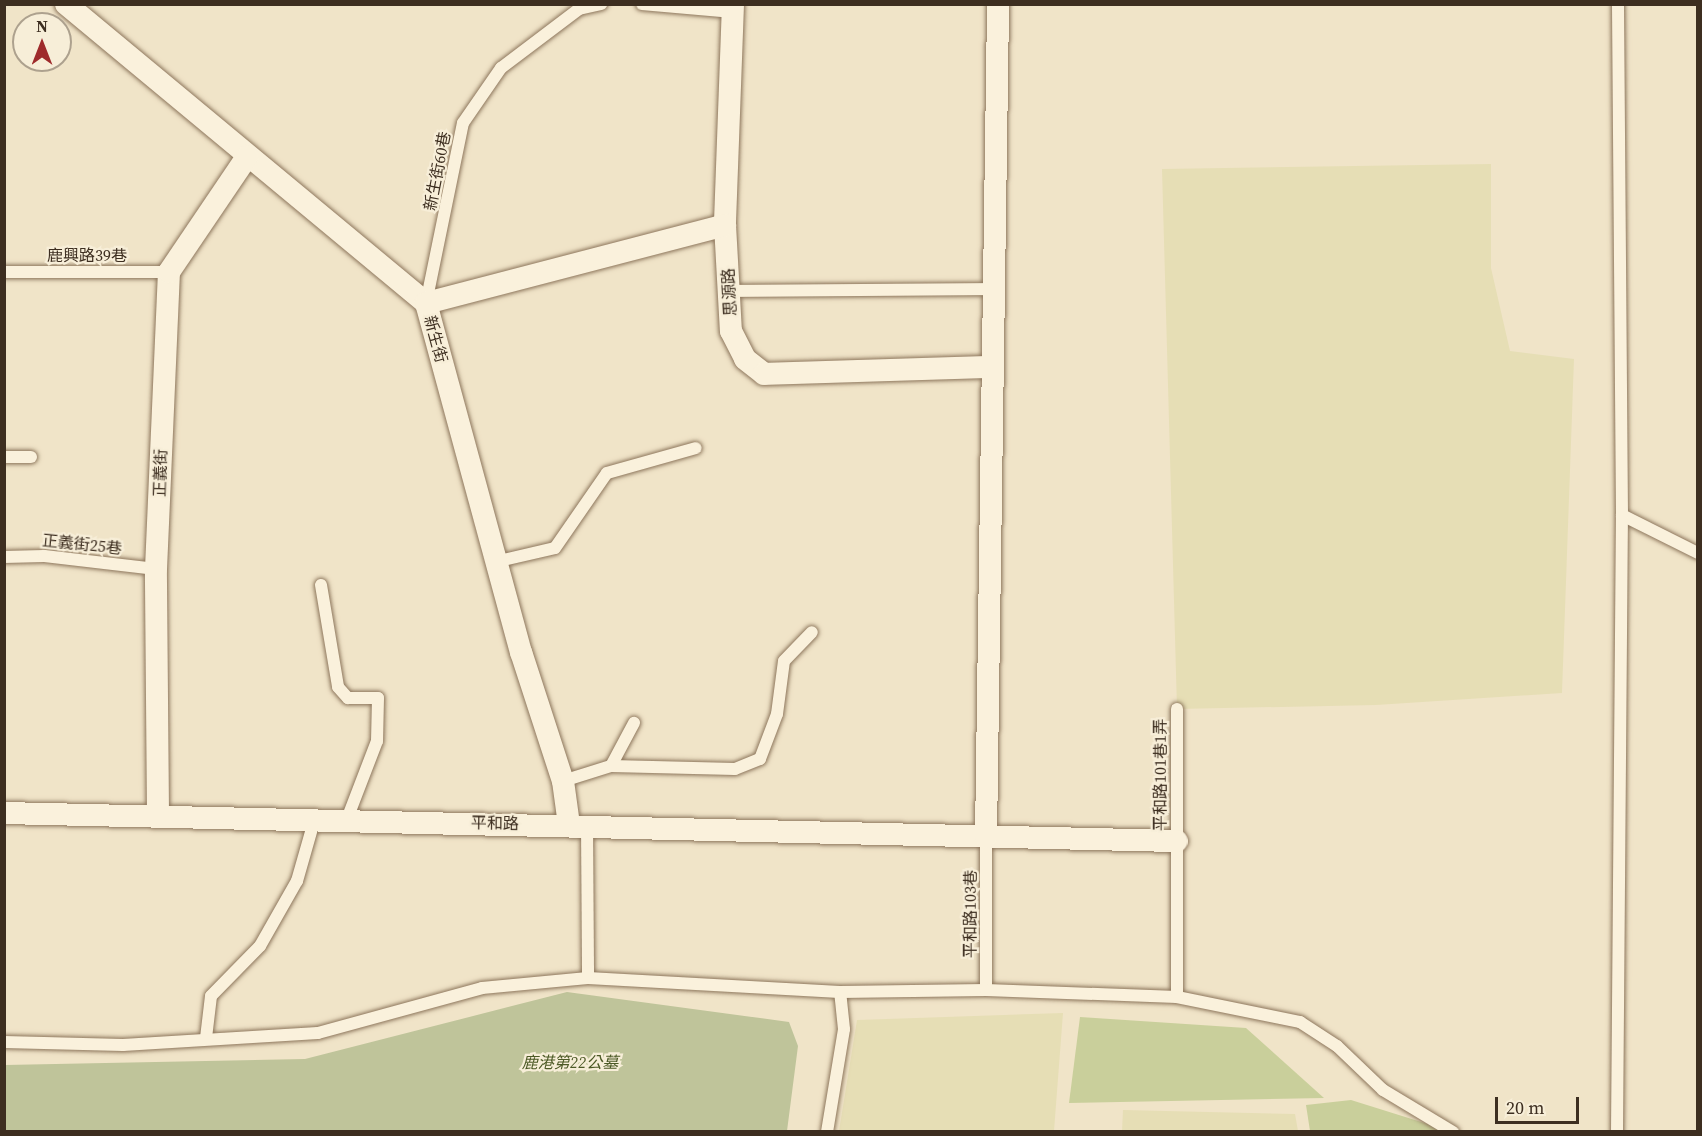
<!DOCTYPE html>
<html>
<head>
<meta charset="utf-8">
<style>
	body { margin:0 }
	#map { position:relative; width:1702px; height:1136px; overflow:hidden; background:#f0e4c8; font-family:"Source Serif 4","Noto Sans TC",serif }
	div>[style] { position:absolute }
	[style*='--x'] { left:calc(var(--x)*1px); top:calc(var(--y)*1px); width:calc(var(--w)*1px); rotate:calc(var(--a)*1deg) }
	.farmland>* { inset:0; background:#e6deb5 }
	.green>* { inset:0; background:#c9cf9b }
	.cemetery>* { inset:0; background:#bfc49a }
	.roads { filter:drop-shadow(0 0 2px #8d765c) drop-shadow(0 0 2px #8d765c) }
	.lane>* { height:12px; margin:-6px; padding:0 6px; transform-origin:6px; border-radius:6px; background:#faf1dc }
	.street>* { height:22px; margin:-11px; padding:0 11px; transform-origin:11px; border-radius:11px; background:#faf1dc }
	span { translate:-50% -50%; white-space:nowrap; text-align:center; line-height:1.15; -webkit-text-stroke:4.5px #f7eed8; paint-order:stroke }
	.street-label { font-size:16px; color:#3d2e20 }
	.park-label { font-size:16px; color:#4d5a26; font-style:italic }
	.frame { position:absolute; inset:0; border:6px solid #3d2e20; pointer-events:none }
	.north { position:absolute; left:12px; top:12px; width:60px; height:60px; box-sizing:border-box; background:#f7eed8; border:2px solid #ada18e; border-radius:50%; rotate:0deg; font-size:16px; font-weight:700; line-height:24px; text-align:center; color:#3d2e20 }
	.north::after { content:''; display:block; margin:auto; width:21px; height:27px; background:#9e2a2b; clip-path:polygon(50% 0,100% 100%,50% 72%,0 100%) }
	.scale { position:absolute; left:1495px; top:1097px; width:84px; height:27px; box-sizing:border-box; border:3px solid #3d2e20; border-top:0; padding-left:8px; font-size:18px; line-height:21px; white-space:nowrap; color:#3d2e20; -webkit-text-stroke:4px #f7eed8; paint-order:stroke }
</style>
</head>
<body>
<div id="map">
	<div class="farmland">
		<div style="clip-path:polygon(1491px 164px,1491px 268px,1510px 351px,1574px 359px,1562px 693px,1376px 705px,1177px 709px,1162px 169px)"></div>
		<div style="clip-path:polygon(1063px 1013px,1054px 1131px,839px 1131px,857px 1020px)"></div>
		<div style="clip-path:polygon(1123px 1110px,1295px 1114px,1298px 1131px,1122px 1131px)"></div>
	</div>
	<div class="green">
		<div style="clip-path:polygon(1080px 1017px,1246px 1028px,1324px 1098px,1069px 1103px)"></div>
		<div style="clip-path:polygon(1351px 1100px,1450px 1131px,1310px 1131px,1306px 1105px)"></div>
	</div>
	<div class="cemetery">
		<div style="clip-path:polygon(567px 992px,789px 1022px,798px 1046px,787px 1131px,5px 1131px,5px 1065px,305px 1059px)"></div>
	</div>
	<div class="roads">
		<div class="lane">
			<div style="--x:642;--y:4;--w:91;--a:5"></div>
			<div style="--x:4;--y:272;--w:165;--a:0"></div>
			<div style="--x:729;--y:291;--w:264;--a:-0.4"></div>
			<div style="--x:426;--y:303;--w:184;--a:-78.4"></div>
			<div style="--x:463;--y:123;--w:67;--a:-55.4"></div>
			<div style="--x:501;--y:68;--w:98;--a:-37.1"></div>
			<div style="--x:579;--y:9;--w:23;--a:-13"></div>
			<div style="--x:4;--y:457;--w:27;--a:0"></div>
			<div style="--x:1622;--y:515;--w:85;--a:26.6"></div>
			<div style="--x:4;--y:557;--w:40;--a:-1.4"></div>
			<div style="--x:44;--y:556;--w:113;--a:6.6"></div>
			<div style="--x:499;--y:561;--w:57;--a:-13.1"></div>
			<div style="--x:555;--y:548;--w:91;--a:-55.3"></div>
			<div style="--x:607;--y:473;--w:92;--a:-15.7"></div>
			<div style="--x:321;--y:585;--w:103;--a:80.5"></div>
			<div style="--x:338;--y:687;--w:15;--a:48"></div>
			<div style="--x:348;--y:698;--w:30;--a:0"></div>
			<div style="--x:378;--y:698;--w:43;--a:91.3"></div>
			<div style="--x:377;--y:741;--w:84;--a:111"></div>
			<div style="--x:1177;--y:709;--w:288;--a:90"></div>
			<div style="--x:611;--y:766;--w:124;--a:1.4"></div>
			<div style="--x:735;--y:769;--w:27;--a:-22"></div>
			<div style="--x:760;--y:759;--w:48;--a:-69.3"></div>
			<div style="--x:777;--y:714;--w:53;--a:-82.5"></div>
			<div style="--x:784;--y:661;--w:40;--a:-46"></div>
			<div style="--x:563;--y:781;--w:50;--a:-17.4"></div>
			<div style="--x:611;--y:766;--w:49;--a:-61.9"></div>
			<div style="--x:587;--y:825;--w:153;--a:89.6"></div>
			<div style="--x:986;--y:837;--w:153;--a:90"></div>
			<div style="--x:206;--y:1038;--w:42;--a:-83.2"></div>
			<div style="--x:211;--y:996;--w:70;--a:-45.6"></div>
			<div style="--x:260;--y:946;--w:75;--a:-60.4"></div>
			<div style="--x:297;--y:881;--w:66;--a:-74.1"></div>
			<div style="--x:4;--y:1042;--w:119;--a:1.4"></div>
			<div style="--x:123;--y:1045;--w:195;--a:-3.5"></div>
			<div style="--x:318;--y:1033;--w:170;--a:-15.3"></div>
			<div style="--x:482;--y:988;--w:106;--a:-5.4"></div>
			<div style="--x:588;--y:978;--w:252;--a:3.2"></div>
			<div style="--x:840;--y:992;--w:146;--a:-0.8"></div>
			<div style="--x:986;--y:990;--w:191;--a:2.1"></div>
			<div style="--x:1177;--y:997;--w:126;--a:11.5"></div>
			<div style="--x:1300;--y:1022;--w:44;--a:33"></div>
			<div style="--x:1337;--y:1046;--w:64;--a:43.7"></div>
			<div style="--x:1383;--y:1090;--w:82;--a:31"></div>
			<div style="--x:827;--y:1132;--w:104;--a:-80.6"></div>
			<div style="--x:844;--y:1029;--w:37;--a:-96"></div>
			<div style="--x:1617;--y:1132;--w:617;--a:-89.54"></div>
			<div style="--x:1622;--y:515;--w:511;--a:-90.45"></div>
		</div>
		<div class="street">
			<div style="--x:66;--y:4;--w:468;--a:39.7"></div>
			<div style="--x:426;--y:303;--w:362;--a:74.8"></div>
			<div style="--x:521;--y:652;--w:136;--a:72"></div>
			<div style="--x:563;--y:781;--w:44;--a:82.2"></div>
			<div style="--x:733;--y:4;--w:221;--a:92.1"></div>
			<div style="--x:725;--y:225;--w:106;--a:86.8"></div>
			<div style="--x:731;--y:331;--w:31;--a:63"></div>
			<div style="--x:745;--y:359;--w:24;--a:38"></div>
			<div style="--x:764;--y:374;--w:228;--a:-1.8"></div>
			<div style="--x:426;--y:303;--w:309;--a:-14.6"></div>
			<div style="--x:4;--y:813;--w:1173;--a:1.37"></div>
			<div style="--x:158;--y:813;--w:244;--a:-90.5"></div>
			<div style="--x:156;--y:569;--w:297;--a:-87.5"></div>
			<div style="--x:169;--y:272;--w:139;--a:-55.9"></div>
			<div style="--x:986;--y:837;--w:833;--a:-89.17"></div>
		</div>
	</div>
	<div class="street-label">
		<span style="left:437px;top:171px;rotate:-79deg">新生街60巷</span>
		<span style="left:87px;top:255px">鹿興路39巷</span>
		<span style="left:729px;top:292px;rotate:-93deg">思源路</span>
		<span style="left:436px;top:339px;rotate:75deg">新生街</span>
		<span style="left:160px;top:473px;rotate:-88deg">正義街</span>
		<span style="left:82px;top:544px;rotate:6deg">正義街25巷</span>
		<span style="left:1160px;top:775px;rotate:-90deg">平和路101巷1弄</span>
		<span style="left:495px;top:823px;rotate:1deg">平和路</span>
		<span style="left:970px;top:914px;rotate:-90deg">平和路103巷</span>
	</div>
	<div class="park-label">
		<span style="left:570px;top:1062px">鹿港第22公墓</span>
	</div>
	<div class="frame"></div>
	<div class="north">N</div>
	<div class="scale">20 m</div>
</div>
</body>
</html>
